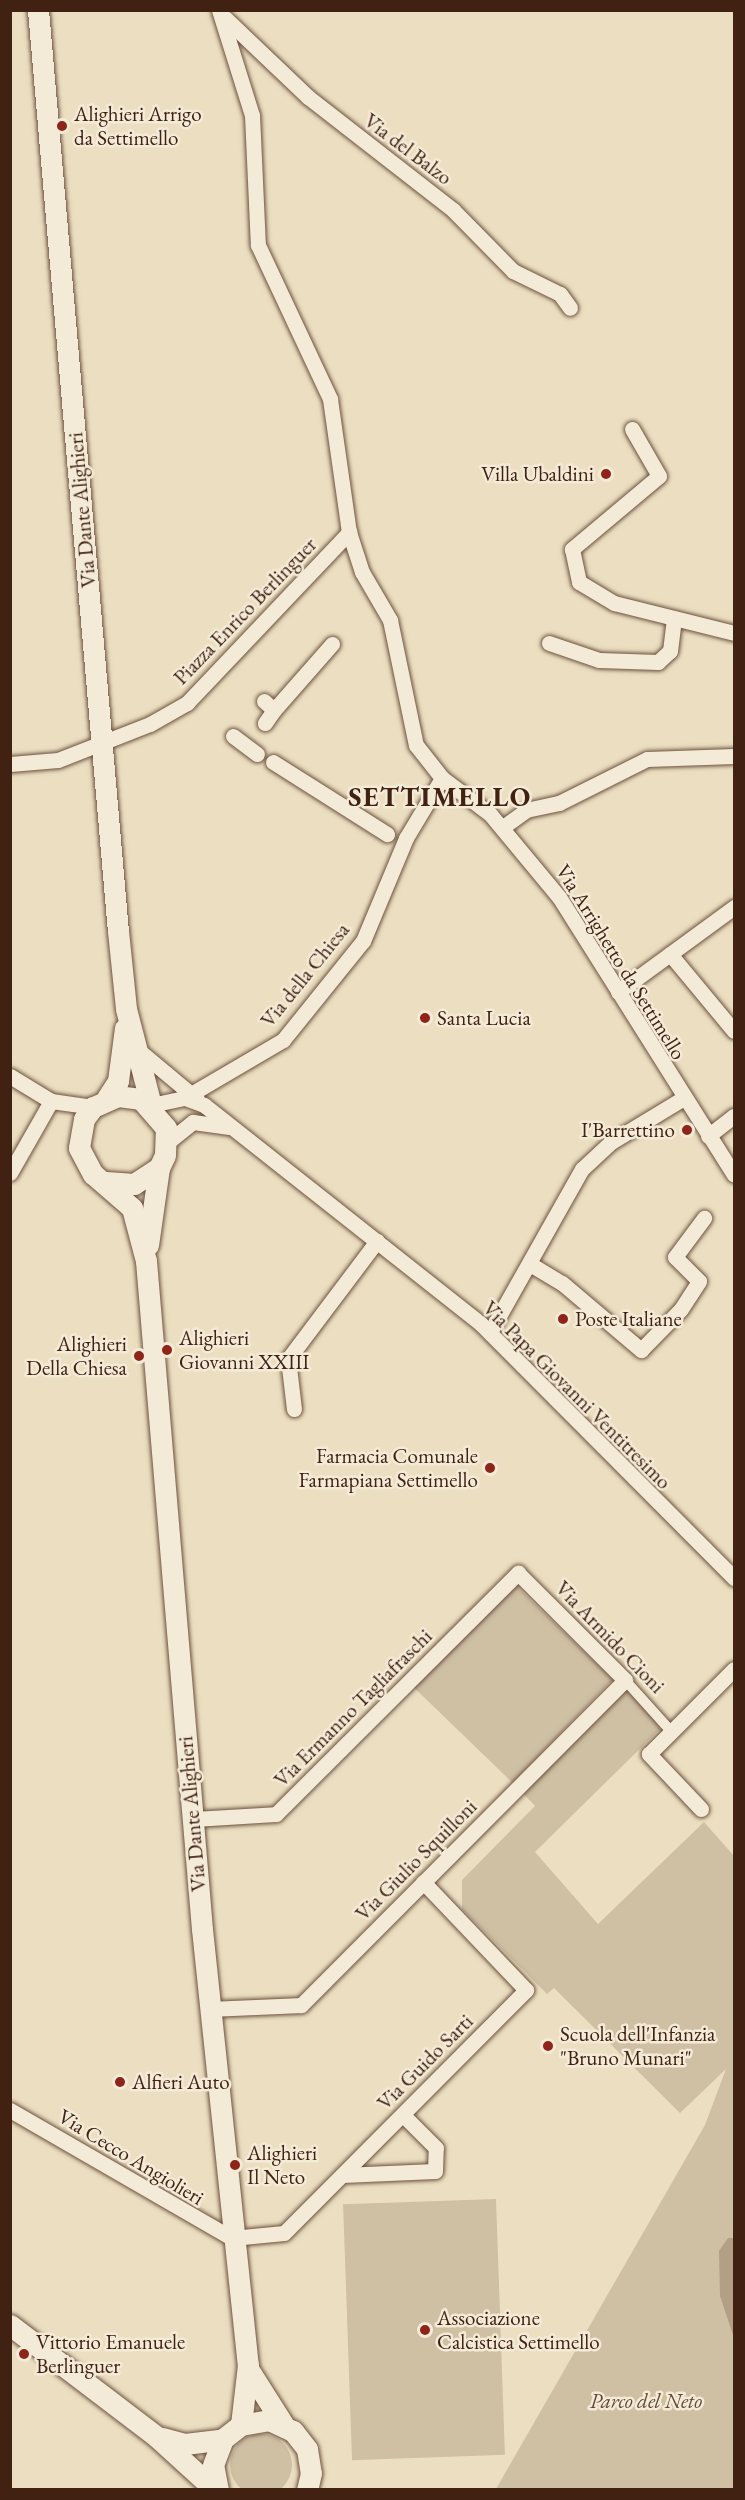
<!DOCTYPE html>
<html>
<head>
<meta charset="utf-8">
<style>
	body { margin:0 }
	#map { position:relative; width:745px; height:2500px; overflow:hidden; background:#ecdfc1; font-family:"EB Garamond",serif }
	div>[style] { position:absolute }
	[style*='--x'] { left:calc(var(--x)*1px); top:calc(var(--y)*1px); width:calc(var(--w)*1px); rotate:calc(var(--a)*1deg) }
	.green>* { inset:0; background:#cfbfa3; transform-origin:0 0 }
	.round { border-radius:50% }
	.water>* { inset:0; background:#b29f86 }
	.roads { filter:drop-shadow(0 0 2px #6c513e) drop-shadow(0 0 2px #6c513e) }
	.pedestrian>* { height:10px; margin:-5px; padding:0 5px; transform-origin:5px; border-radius:5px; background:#f3ead7 }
	.minor>* { height:15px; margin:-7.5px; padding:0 7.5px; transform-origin:7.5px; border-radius:7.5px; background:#f3ead7 }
	.secondary>* { height:21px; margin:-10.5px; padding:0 10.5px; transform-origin:10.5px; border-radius:10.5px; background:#f3ead7 }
	.dots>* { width:16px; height:16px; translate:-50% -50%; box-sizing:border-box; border:3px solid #f3ead7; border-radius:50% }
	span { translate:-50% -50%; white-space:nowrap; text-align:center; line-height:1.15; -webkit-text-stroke:5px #f3ead7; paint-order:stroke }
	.poi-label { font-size:21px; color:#412212 }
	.left { translate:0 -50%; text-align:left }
	.right { translate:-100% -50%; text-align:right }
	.street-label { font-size:21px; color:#412212 }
	.park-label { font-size:21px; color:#644936; font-style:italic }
	.district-label { font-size:27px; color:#412212; font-weight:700; letter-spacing:1.5px }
	.frame { position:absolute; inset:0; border:12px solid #412212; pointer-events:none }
</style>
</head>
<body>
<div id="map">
	<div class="green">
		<div style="left:514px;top:1584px;width:137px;height:144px;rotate:44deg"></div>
		<div style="clip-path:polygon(625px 1689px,662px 1727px,535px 1852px,598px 1924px,704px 1822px,734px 1856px,734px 2489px,496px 2489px,705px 2125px,726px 2069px,680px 2113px,554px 1988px,547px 1994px,462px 1909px,462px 1880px,535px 1806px,521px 1791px)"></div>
		<div style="left:496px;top:2199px;width:256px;height:153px;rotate:88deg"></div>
		<div class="round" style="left:230px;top:2434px;width:62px;height:62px"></div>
	</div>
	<div class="water">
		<div style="clip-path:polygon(728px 2238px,734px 2238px,734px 2338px,720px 2296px,719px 2251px)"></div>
	</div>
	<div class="roads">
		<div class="pedestrian">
			<div style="--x:625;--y:1680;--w:67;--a:48"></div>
		</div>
		<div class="minor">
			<div style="--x:219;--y:10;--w:110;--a:72.6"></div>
			<div style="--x:252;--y:115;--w:130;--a:87.4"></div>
			<div style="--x:258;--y:245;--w:170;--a:64.9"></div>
			<div style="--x:330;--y:399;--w:134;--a:81.9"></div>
			<div style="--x:349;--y:532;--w:42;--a:72"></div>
			<div style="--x:362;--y:572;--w:56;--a:59.7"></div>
			<div style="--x:390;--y:620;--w:128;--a:78.3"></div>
			<div style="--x:416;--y:745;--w:42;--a:51.8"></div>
			<div style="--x:442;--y:778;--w:60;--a:36.9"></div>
			<div style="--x:490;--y:814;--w:108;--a:50.3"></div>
			<div style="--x:559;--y:897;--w:328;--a:57.8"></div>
			<div style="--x:225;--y:18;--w:115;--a:43.6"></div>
			<div style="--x:308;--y:97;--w:184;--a:37.9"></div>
			<div style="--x:453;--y:210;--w:86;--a:45.5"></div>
			<div style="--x:513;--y:271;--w:52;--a:26.1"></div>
			<div style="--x:560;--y:294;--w:17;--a:54"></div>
			<div style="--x:632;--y:429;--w:54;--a:60.1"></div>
			<div style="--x:659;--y:476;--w:114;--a:140"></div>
			<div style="--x:572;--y:549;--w:34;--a:78"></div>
			<div style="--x:579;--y:582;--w:41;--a:31"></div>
			<div style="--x:614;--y:603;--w:124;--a:14"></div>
			<div style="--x:549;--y:643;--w:53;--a:18.8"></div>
			<div style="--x:599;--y:660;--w:59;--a:1.9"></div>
			<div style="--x:658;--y:662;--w:16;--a:-43"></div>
			<div style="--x:670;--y:651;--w:33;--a:-83"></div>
			<div style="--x:264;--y:701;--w:13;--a:42"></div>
			<div style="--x:274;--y:710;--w:16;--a:125"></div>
			<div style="--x:274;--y:710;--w:88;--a:-48.7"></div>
			<div style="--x:233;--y:736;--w:30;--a:37"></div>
			<div style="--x:273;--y:762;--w:135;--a:32.3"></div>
			<div style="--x:10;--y:764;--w:48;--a:-4.8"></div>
			<div style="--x:58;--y:760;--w:99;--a:-21.4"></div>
			<div style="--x:150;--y:724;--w:43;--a:-29.6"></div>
			<div style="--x:187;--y:703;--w:236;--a:-46.5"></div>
			<div style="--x:503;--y:827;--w:29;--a:-36"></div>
			<div style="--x:526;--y:810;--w:34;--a:-12"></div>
			<div style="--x:559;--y:803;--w:98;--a:-26.6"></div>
			<div style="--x:647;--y:759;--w:87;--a:-2"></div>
			<div style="--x:670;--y:954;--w:100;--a:50.3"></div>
			<div style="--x:618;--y:992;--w:144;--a:-36.2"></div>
			<div style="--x:137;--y:1049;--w:78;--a:39.8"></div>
			<div style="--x:10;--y:1076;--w:48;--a:31.4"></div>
			<div style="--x:51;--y:1101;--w:42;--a:8.1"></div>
			<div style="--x:191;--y:1094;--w:107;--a:-30.4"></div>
			<div style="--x:283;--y:1040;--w:127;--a:-51.1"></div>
			<div style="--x:363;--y:941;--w:112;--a:-67.3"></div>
			<div style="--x:406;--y:838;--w:70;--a:-59"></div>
			<div style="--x:151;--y:1105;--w:35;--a:-12"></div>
			<div style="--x:185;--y:1098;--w:20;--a:20"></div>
			<div style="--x:204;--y:1105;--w:353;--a:38.3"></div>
			<div style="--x:481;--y:1324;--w:359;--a:45.1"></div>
			<div style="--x:708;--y:1136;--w:33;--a:-38"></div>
			<div style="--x:168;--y:1142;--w:32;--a:-39"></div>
			<div style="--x:193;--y:1122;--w:35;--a:8"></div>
			<div style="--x:10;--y:1173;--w:83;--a:-60.3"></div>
			<div style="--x:530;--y:1264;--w:37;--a:31"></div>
			<div style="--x:562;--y:1283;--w:104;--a:40.3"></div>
			<div style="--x:641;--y:1350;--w:57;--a:-45.7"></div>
			<div style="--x:681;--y:1309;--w:33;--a:-57"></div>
			<div style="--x:699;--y:1281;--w:34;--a:-135"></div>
			<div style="--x:675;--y:1257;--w:49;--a:-53.4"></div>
			<div style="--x:490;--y:1332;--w:187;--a:-60.6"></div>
			<div style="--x:582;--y:1169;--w:40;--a:-43"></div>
			<div style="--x:611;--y:1142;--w:83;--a:-31.2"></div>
			<div style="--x:294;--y:1409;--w:50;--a:-96.8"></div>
			<div style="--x:288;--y:1359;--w:148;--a:-53"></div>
			<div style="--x:701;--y:1809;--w:76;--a:-133.4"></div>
			<div style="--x:649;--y:1754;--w:120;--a:-45"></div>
			<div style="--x:193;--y:1819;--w:83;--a:-3.4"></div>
			<div style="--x:276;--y:1814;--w:342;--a:-44.9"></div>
			<div style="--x:518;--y:1573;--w:151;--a:45"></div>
			<div style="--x:625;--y:1680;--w:459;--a:134.9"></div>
			<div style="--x:301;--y:2005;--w:91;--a:177.5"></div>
			<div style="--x:10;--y:2110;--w:256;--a:30"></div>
			<div style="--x:232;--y:2238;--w:52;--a:-5.5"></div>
			<div style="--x:284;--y:2233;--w:343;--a:-45.1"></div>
			<div style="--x:526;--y:1990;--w:149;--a:-133.6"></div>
			<div style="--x:342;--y:2175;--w:93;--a:-2.5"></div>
			<div style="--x:435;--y:2171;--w:23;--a:-88"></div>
			<div style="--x:436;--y:2148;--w:47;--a:-135"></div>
		</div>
		<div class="secondary">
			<div style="--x:38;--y:10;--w:924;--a:85.04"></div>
			<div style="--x:118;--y:931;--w:78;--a:84.1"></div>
			<div style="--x:126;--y:1009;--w:99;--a:75.4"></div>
			<div style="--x:107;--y:1098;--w:20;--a:-57"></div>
			<div style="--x:118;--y:1081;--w:53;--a:-82.5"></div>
			<div style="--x:106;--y:1182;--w:28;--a:4"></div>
			<div style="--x:134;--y:1184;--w:30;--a:-33"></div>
			<div style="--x:159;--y:1168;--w:14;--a:-65"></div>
			<div style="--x:165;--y:1155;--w:27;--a:-88"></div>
			<div style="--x:166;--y:1128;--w:38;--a:-131"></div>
			<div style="--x:141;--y:1099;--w:23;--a:-173"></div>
			<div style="--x:118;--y:1096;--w:27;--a:156"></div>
			<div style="--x:93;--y:1107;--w:15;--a:127"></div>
			<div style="--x:84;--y:1119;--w:29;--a:100"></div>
			<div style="--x:79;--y:1148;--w:30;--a:62"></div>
			<div style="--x:93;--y:1174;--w:52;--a:41.1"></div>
			<div style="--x:132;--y:1208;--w:55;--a:75.2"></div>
			<div style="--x:146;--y:1261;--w:670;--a:85.21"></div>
			<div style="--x:202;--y:1929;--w:438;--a:84"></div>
			<div style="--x:248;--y:2365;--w:60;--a:96.7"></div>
			<div style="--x:148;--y:1245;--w:78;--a:-81.9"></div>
			<div style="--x:10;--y:2325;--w:185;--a:37.3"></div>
			<div style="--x:157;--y:2437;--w:79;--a:42.4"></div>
			<div style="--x:250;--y:2372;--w:62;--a:57.6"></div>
			<div style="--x:162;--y:2438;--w:24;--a:15"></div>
			<div style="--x:185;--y:2444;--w:38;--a:-7"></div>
			<div style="--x:218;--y:2490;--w:25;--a:-101"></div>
			<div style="--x:213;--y:2465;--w:28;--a:-69"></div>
			<div style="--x:223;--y:2439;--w:23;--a:-38"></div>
			<div style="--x:241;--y:2425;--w:28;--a:-10"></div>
			<div style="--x:269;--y:2420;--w:26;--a:25"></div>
			<div style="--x:293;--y:2431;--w:23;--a:52"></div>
			<div style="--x:307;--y:2449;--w:24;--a:81"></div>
			<div style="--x:311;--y:2473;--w:17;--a:103"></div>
		</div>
	</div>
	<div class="dots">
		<div style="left:62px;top:126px;background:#8f2418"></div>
		<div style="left:606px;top:474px;background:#8f2418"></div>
		<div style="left:425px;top:1018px;background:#8f2418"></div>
		<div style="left:687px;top:1130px;background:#8f2418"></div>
		<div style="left:563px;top:1319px;background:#8f2418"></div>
		<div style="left:167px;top:1350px;background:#8f2418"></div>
		<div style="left:139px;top:1356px;background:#8f2418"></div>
		<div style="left:490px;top:1468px;background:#8f2418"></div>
		<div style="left:548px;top:2046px;background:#8f2418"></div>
		<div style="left:120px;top:2082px;background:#8f2418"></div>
		<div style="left:235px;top:2165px;background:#8f2418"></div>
		<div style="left:425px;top:2330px;background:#8f2418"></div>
		<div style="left:24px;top:2354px;background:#8f2418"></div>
	</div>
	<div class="poi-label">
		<span class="left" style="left:74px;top:126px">Alighieri Arrigo<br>da Settimello</span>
		<span class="right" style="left:594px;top:474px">Villa Ubaldini</span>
		<span class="left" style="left:437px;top:1018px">Santa Lucia</span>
		<span class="right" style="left:675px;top:1130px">I'Barrettino</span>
		<span class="left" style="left:575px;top:1319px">Poste Italiane</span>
		<span class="left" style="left:179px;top:1350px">Alighieri<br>Giovanni XXIII</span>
		<span class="right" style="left:127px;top:1356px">Alighieri<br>Della Chiesa</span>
		<span class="right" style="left:478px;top:1468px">Farmacia Comunale<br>Farmapiana Settimello</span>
		<span class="left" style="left:560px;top:2046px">Scuola dell'Infanzia<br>"Bruno Munari"</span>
		<span class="left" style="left:132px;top:2082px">Alfieri Auto</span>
		<span class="left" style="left:247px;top:2165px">Alighieri<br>Il Neto</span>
		<span class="left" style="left:437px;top:2330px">Associazione<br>Calcistica Settimello</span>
		<span class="left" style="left:36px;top:2354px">Vittorio Emanuele<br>Berlinguer</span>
	</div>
	<div class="street-label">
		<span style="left:408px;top:149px;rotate:37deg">Via del Balzo</span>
		<span style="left:82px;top:510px;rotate:-95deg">Via Dante Alighieri</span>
		<span style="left:245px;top:611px;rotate:-46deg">Piazza Enrico Berlinguer</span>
		<span style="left:621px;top:962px;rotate:58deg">Via Arrighetto da Settimello</span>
		<span style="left:305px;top:975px;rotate:-51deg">Via della Chiesa</span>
		<span style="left:577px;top:1395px;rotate:45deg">Via Papa Giovanni Ventitresimo</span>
		<span style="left:610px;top:1637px;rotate:46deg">Via Armido Cioni</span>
		<span style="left:353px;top:1708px;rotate:-45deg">Via Ermanno Tagliafraschi</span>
		<span style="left:192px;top:1814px;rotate:-95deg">Via Dante Alighieri</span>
		<span style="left:416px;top:1860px;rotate:-45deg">Via Giulio Squilloni</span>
		<span style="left:425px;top:2062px;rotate:-45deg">Via Guido Sarti</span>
		<span style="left:131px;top:2157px;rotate:31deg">Via Cecco Angiolieri</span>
	</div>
	<div class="park-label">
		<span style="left:646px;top:2401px">Parco del Neto</span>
	</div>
	<div class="district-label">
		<span style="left:440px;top:797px">SETTIMELLO</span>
	</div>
	<div class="frame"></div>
</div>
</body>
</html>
